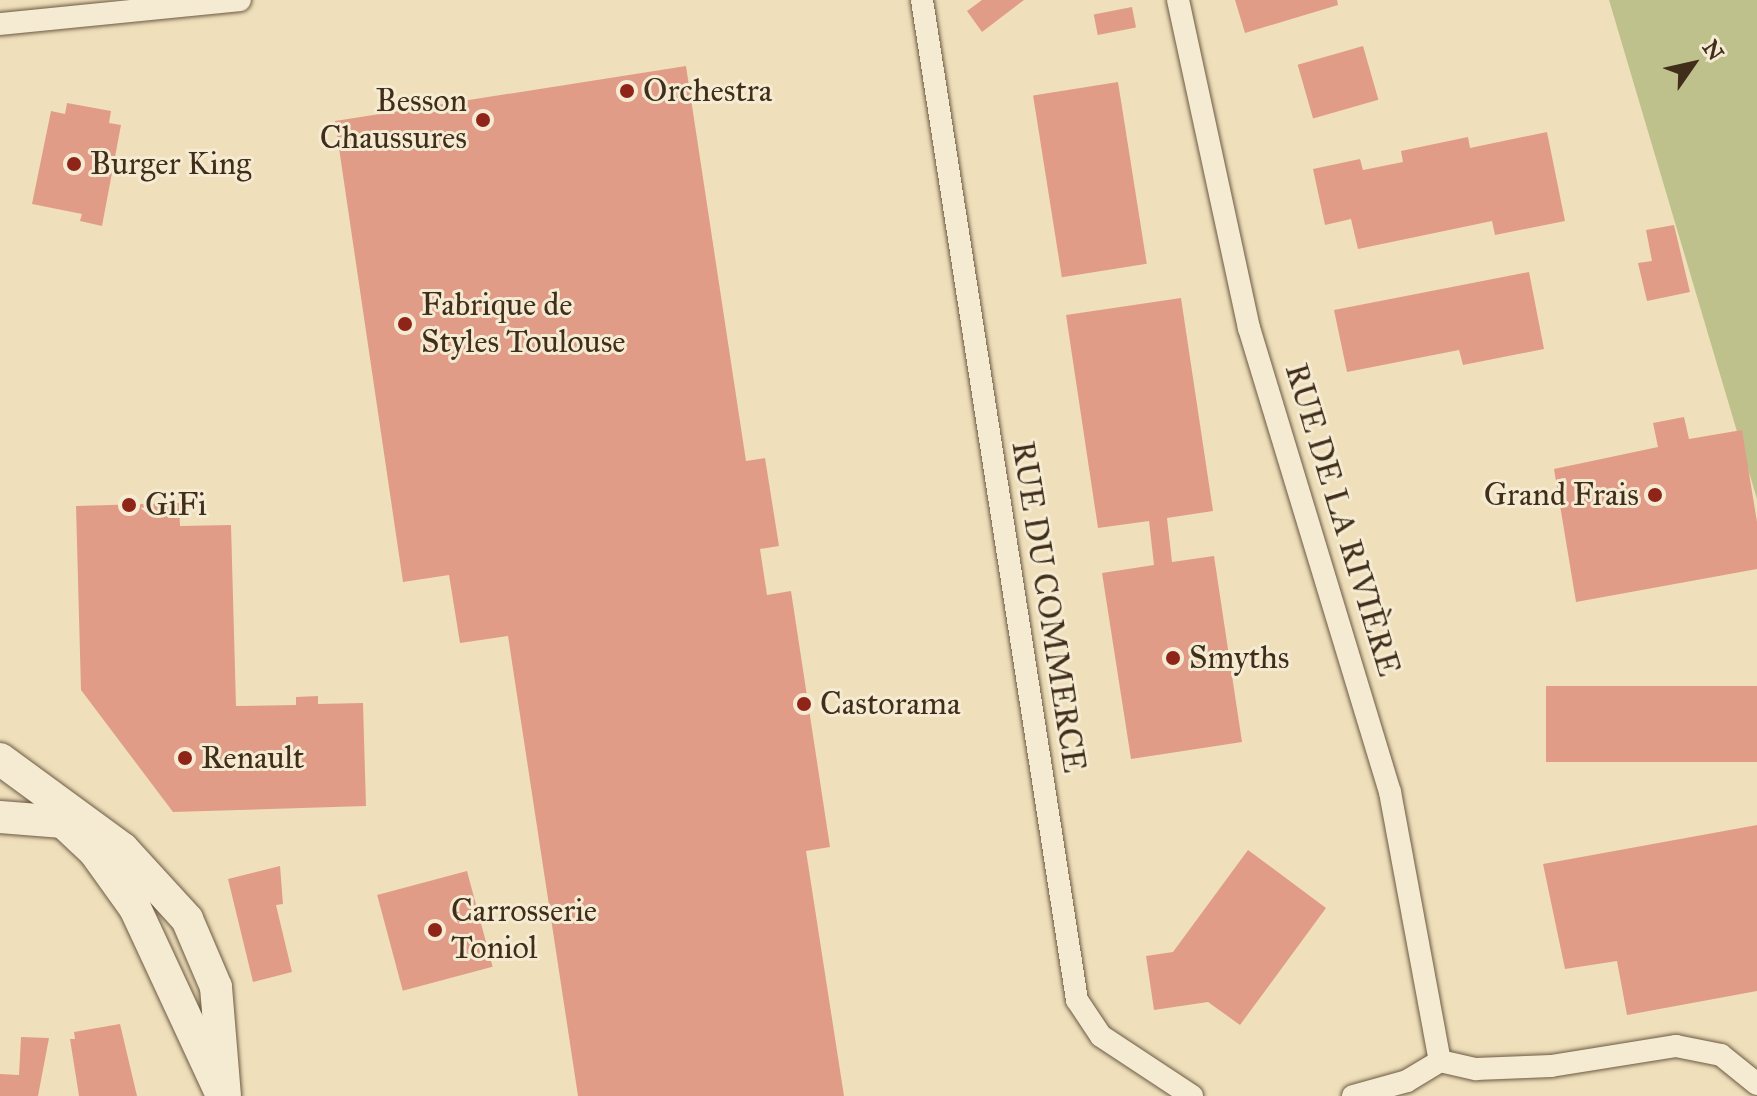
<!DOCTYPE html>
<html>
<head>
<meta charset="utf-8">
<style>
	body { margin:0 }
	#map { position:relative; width:1757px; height:1096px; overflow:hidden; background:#efe0bb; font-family:"IM FELL Great Primer",serif }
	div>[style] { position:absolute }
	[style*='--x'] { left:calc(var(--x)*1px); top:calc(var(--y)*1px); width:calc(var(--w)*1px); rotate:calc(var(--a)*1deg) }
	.green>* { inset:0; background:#bfc18c }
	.building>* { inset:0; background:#e19c88; transform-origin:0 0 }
	.roads { filter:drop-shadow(0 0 2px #6c5a43) drop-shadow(0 0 2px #6c5a43) }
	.street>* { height:22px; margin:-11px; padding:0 11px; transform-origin:11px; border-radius:11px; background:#f5ebd3 }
	.secondary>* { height:32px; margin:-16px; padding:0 16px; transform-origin:16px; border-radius:16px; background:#f5ebd3 }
	.dots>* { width:22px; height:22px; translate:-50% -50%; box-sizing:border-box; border:4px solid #f5ebd3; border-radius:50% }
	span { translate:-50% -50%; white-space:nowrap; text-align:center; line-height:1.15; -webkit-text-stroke:6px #f5ebd3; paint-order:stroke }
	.poi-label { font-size:32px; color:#402e1b }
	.left { translate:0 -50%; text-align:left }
	.right { translate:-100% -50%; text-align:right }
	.street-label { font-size:32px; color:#402e1b }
	.north { position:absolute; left:1653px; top:24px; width:80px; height:80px; -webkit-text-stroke:6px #f5ebd3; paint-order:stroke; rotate:56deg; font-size:22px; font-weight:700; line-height:32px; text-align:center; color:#402e1b }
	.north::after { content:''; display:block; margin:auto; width:28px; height:36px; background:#402e1b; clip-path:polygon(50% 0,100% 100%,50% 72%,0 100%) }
</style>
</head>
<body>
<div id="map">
	<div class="green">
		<div style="clip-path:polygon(1609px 0,1757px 0,1757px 499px)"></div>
	</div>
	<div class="building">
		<div style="clip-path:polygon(982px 0,1024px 0,982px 32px,967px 11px)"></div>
		<div style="clip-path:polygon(1235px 0,1337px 0,1338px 5px,1245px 33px)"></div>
		<div style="left:1132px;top:7px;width:21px;height:39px;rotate:79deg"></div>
		<div style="left:1363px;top:46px;width:56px;height:68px;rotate:74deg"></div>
		<div style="clip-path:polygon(686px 66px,746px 461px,765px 458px,779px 546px,760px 549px,767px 595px,791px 591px,830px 847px,806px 851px,844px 1096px,578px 1096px,508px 636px,460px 643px,449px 575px,403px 582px,335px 121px)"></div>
		<div style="left:1118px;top:82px;width:184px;height:86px;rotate:81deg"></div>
		<div style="clip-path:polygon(67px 103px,111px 111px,109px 123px,121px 125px,102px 226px,80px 221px,82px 214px,32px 204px,51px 111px,65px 114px)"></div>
		<div style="clip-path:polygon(1547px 132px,1565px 221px,1495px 235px,1492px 221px,1358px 249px,1351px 219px,1325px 225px,1313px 169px,1360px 159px,1363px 170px,1403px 162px,1401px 151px,1468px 137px,1470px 148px)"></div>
		<div style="clip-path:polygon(1674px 225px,1690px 292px,1647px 301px,1638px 263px,1652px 261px,1646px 230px)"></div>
		<div style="clip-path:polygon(1529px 272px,1544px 349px,1463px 365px,1459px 350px,1347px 372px,1334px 310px)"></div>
		<div style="clip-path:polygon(1181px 298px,1213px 511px,1167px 518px,1172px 562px,1214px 556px,1242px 742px,1131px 759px,1102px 573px,1154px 565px,1149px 521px,1098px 528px,1066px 315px)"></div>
		<div style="clip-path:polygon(1684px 417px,1689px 439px,1742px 430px,1757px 522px,1757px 569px,1576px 602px,1554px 469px,1658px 447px,1653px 423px)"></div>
		<div style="clip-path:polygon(179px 503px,180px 526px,231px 525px,236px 706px,296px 705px,296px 697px,318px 696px,318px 704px,363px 703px,366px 806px,173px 812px,81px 690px,76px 506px)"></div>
		<div style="left:1757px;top:686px;width:76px;height:211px;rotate:90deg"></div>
		<div style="clip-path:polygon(1757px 825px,1757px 991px,1627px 1015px,1617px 961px,1565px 969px,1543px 864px)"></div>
		<div style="clip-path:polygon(1248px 850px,1326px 908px,1240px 1025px,1208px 1002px,1154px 1010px,1146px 956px,1173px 952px)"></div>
		<div style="clip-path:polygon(280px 866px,283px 904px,276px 905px,292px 972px,253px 982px,228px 879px)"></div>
		<div style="left:467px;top:871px;width:99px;height:93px;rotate:75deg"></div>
		<div style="clip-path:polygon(120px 1024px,137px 1096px,79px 1096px,70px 1039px,75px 1039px,74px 1032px)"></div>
		<div style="clip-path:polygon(21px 1037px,49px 1038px,38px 1096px,0 1096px,0 1074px,19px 1075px)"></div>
	</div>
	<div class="roads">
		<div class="street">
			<div style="--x:922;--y:0;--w:1012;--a:81.19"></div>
			<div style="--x:1077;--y:1000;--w:43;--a:56.3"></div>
			<div style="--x:1101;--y:1036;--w:109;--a:33.4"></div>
			<div style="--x:1178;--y:0;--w:336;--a:77.8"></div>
			<div style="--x:1249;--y:328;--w:485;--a:73.1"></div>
			<div style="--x:1390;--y:792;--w:274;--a:79.5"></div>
			<div style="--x:0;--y:24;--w:241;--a:-5.7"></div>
			<div style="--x:1353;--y:1096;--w:56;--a:-15.5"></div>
			<div style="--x:1407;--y:1081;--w:39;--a:-31"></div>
			<div style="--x:1440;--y:1061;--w:37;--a:13"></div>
			<div style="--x:1476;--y:1069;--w:75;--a:-2.3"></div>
			<div style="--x:1551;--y:1066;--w:127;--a:-9.1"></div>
			<div style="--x:1676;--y:1046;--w:46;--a:11.3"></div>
			<div style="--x:1721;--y:1055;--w:46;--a:38.9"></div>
		</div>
		<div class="secondary">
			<div style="--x:0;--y:759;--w:152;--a:36.2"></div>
			<div style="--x:123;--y:849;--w:95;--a:47.6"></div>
			<div style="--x:187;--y:919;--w:74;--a:66.9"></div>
			<div style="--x:216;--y:987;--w:109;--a:85.3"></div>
			<div style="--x:0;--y:817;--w:63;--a:4.5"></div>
			<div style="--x:63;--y:822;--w:42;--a:43.1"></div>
			<div style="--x:94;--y:851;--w:70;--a:54.3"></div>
			<div style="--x:135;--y:908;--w:204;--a:65.1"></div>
		</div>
	</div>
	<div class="dots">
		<div style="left:627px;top:91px;background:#8f2418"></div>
		<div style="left:483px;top:120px;background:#8f2418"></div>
		<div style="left:74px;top:164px;background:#8f2418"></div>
		<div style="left:405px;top:324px;background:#8f2418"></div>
		<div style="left:1655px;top:495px;background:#8f2418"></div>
		<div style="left:129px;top:505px;background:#8f2418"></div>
		<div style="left:1173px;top:658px;background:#8f2418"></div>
		<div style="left:804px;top:704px;background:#8f2418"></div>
		<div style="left:185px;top:758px;background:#8f2418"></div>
		<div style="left:435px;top:930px;background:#8f2418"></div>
	</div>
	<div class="poi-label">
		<span class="left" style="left:643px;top:91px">Orchestra</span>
		<span class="right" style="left:467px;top:120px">Besson<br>Chaussures</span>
		<span class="left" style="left:90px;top:164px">Burger King</span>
		<span class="left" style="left:421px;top:324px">Fabrique de<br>Styles Toulouse</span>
		<span class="right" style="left:1639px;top:495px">Grand Frais</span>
		<span class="left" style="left:145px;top:505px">GiFi</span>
		<span class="left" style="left:1189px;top:658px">Smyths</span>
		<span class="left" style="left:820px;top:704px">Castorama</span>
		<span class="left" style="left:201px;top:758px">Renault</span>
		<span class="left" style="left:451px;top:930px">Carrosserie<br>Toniol</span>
	</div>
	<div class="street-label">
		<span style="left:1342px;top:520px;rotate:73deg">RUE DE LA RIVIÈRE</span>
		<span style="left:1048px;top:607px;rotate:81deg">RUE DU COMMERCE</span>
	</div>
	<div class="north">N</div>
</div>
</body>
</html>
